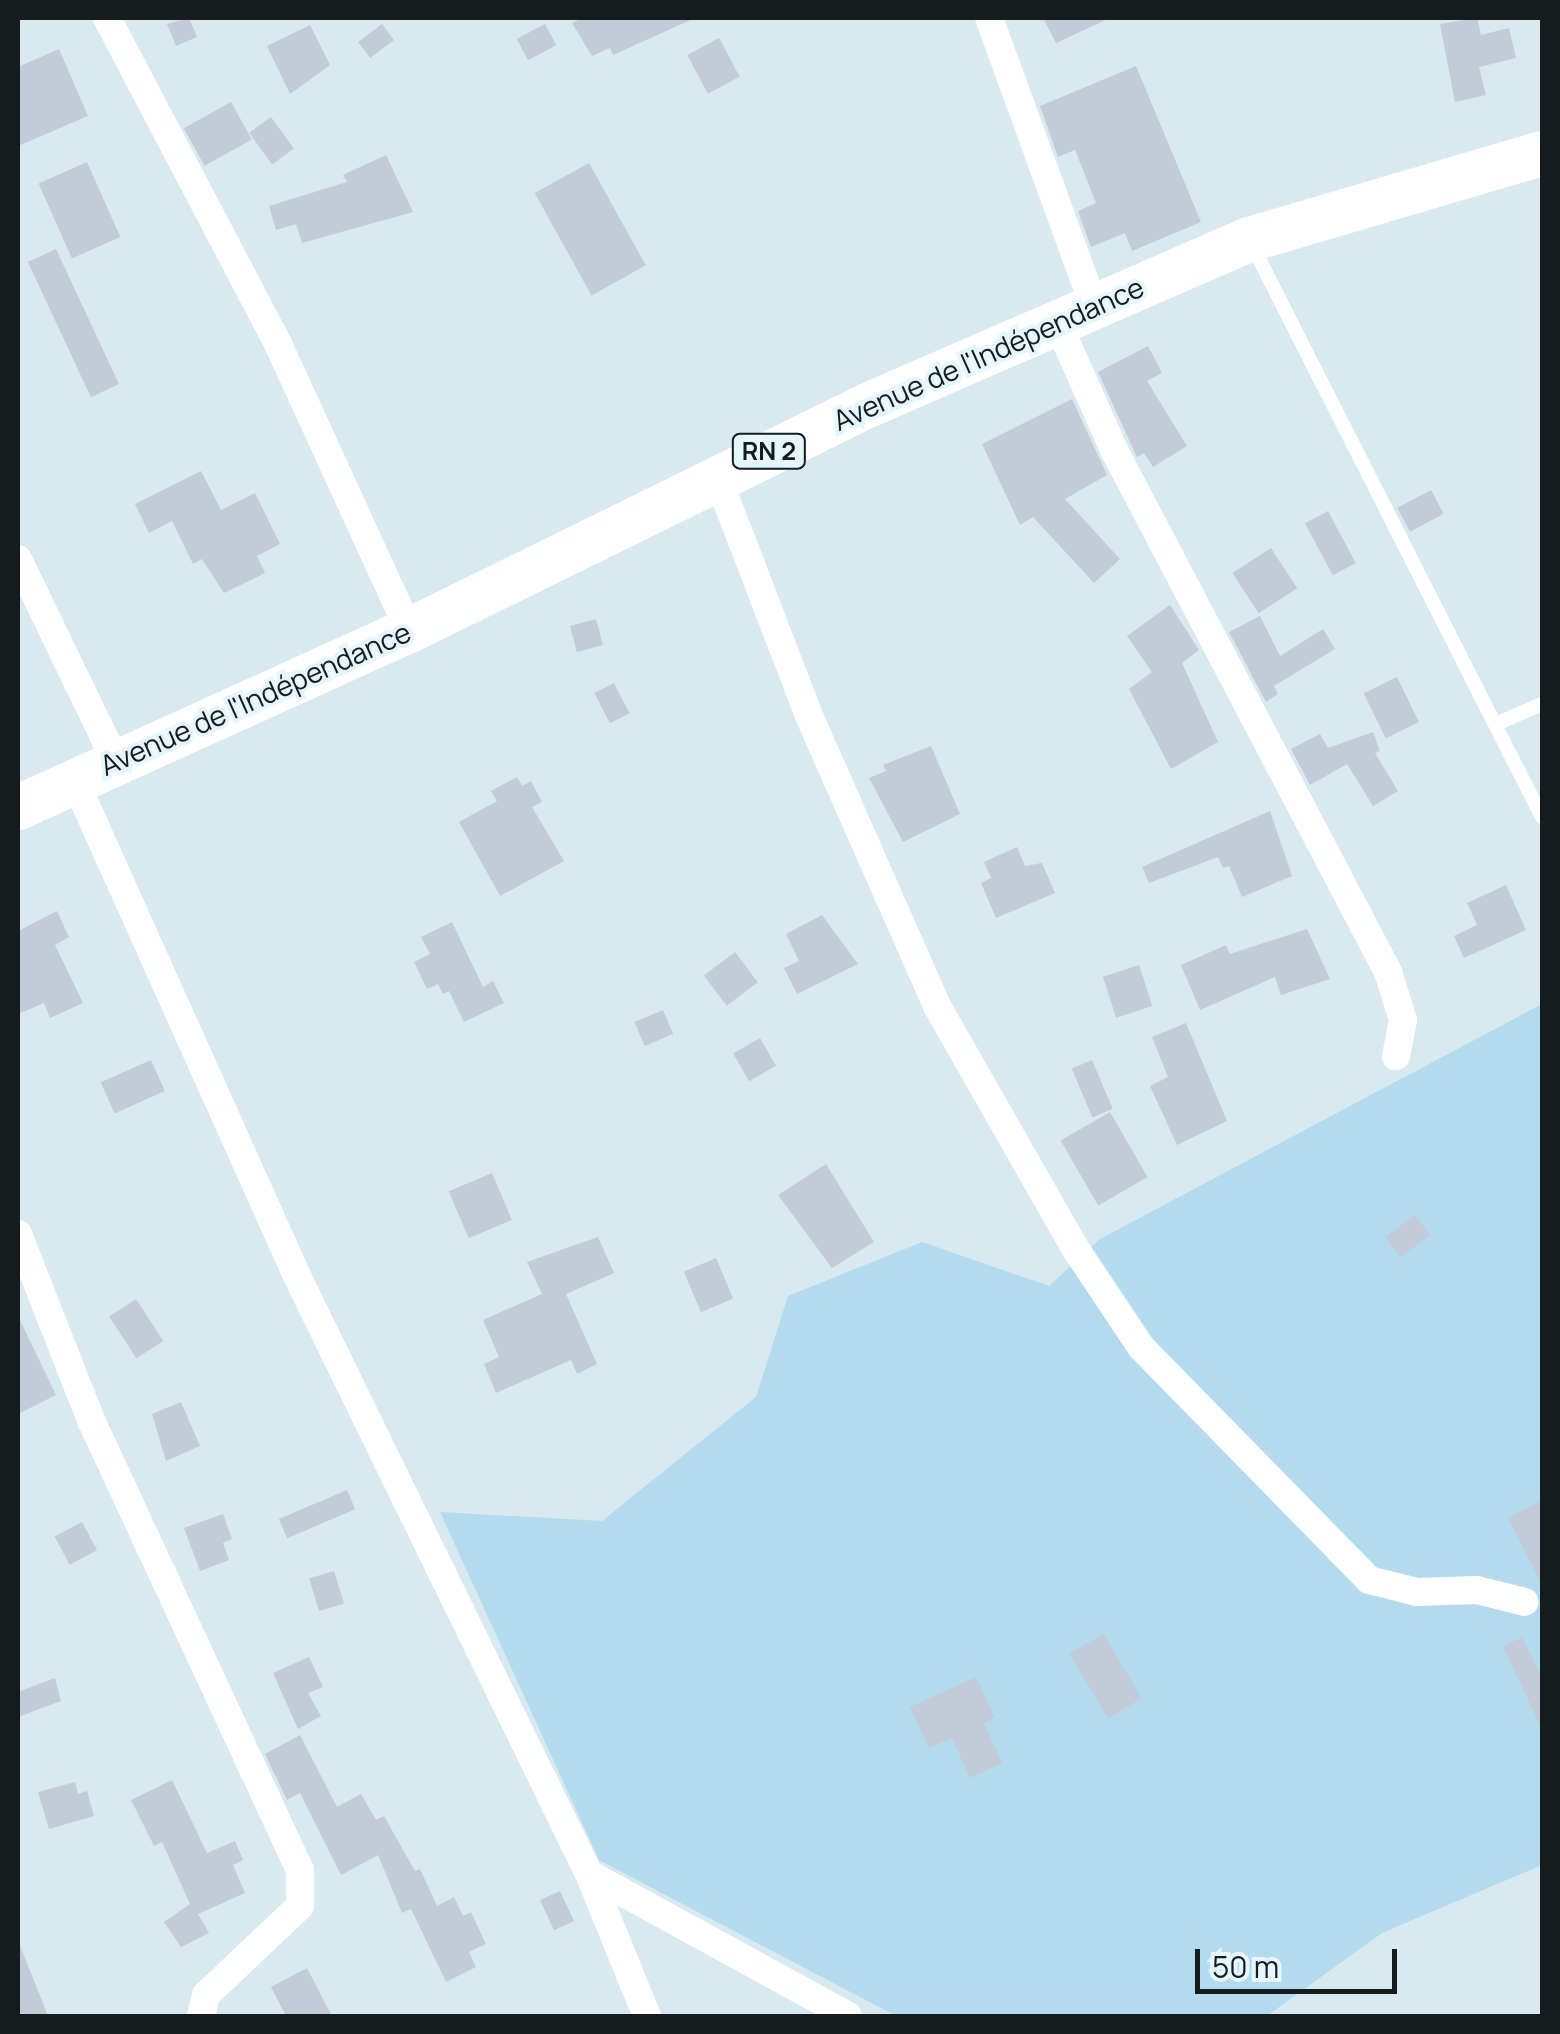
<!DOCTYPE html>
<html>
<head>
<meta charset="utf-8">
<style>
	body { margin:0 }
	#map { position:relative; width:1560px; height:2034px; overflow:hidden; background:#d9e9f0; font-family:Manrope,sans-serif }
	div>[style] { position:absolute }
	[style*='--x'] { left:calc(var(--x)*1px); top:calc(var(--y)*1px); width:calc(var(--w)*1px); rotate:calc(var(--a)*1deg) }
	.green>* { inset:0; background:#b3dbed }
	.building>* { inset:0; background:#c2cbd7; transform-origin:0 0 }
	.service>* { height:14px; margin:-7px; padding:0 7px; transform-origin:7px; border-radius:7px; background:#fff }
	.minor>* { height:28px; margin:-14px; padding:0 14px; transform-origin:14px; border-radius:14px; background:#fff }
	.primary>* { height:45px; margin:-22.5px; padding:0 22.5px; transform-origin:22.5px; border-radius:22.5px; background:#fff }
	span { translate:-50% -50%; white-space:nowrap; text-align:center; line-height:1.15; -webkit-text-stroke:8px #e6f6fd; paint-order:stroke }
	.shield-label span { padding:2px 8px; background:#e6f6fd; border:2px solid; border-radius:8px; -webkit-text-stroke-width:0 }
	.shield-label { font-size:25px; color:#161c1e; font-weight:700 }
	.street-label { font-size:28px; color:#161c1e }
	.frame { position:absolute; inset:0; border:20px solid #161c1e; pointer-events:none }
	.scale { position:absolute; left:1195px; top:1949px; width:202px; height:45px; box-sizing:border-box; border:5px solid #161c1e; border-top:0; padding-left:12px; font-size:30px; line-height:35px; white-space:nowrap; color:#161c1e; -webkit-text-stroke:8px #e6f6fd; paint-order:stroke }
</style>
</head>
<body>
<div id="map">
	<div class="green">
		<div style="clip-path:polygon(1542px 1004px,1542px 1865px,1382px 1933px,1267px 2016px,896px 2016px,599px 1860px,440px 1512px,602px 1521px,756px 1397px,788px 1296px,922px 1242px,1049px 1286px,1100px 1239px)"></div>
	</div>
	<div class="building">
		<div style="clip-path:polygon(189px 18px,197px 37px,176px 46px,167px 24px)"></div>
		<div style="clip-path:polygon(583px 18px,695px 18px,613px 55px,610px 48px,592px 56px,572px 23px)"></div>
		<div style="clip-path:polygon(1043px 18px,1110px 18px,1056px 43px)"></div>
		<div style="clip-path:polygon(1477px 18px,1481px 35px,1509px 28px,1516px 58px,1479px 67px,1486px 95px,1455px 102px,1440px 24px)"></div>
		<div style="left:382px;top:24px;width:20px;height:30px;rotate:53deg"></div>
		<div style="left:545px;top:24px;width:24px;height:32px;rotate:62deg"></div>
		<div style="clip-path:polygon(310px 25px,330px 65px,290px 94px,267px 46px)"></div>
		<div style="left:719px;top:38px;width:44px;height:36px;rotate:62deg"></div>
		<div style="clip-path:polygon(59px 49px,88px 116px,18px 146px,18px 67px)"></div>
		<div style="clip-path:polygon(1136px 66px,1201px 222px,1132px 251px,1125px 233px,1091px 247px,1078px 211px,1096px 203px,1075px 150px,1058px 157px,1040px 106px)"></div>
		<div style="left:231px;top:102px;width:43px;height:54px;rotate:61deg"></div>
		<div style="left:271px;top:117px;width:39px;height:27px;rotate:54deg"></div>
		<div style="clip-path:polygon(386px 155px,413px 212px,302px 243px,296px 224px,276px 230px,269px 206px,347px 182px,343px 175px)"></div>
		<div style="left:87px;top:162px;width:82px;height:53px;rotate:66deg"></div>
		<div style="left:589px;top:163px;width:117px;height:62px;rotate:61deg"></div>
		<div style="left:56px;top:249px;width:149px;height:31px;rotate:65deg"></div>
		<div style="clip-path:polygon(1148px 346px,1162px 373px,1147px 381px,1187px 446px,1153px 467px,1144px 453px,1137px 457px,1098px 372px)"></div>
		<div style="clip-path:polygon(1072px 399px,1107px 475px,1065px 499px,1120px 559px,1094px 583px,1033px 517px,1020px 525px,982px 444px)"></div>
		<div style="clip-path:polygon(201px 471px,221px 510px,255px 493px,280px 544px,257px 556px,265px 573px,224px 593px,202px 559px,193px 564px,172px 521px,149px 533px,135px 504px)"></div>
		<div style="left:1431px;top:490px;width:27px;height:38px;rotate:62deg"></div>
		<div style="left:1328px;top:511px;width:59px;height:26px;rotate:62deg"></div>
		<div style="left:1271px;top:548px;width:48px;height:46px;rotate:57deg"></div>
		<div style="clip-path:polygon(1170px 605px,1199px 650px,1182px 663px,1218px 742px,1171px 769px,1129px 689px,1152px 672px,1127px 636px)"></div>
		<div style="clip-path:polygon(1260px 616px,1280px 656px,1323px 629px,1335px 649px,1274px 686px,1278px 694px,1266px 702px,1229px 632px)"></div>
		<div style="left:596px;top:619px;width:27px;height:27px;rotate:75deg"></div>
		<div style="left:1397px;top:677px;width:50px;height:37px;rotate:64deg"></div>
		<div style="left:614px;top:683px;width:34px;height:22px;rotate:63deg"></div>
		<div style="clip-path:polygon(1373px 732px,1380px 751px,1375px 753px,1398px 791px,1373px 806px,1347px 764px,1310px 785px,1291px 749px,1320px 734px,1328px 748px)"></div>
		<div style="clip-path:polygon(931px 746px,960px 814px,903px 842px,869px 778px,886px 771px,883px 765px)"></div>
		<div style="clip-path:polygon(517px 777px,522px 786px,531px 781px,542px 802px,532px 807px,564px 861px,500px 896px,459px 822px,497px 801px,491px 791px)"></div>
		<div style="clip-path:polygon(1270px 811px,1292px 876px,1242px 897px,1229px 866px,1223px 868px,1218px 857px,1149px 883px,1142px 867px)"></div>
		<div style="clip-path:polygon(1017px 847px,1025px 866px,1042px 863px,1055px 893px,996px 918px,981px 883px,991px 878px,984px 862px)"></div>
		<div style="clip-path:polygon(1506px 885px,1526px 930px,1464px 958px,1454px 936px,1477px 925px,1467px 903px)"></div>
		<div style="clip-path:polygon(57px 911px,69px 937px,55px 945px,83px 1003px,50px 1018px,44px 1003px,18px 1014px,18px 931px)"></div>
		<div style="clip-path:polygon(822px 915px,858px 964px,797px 994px,784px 968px,799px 961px,786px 934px)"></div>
		<div style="clip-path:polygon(452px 922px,483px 987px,493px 981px,504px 1003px,464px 1022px,449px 991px,443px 994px,438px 984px,427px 989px,414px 962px,430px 954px,421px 937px)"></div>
		<div style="clip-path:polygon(1307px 929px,1330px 979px,1281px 995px,1275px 977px,1200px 1010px,1181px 965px,1226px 945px,1230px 954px)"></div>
		<div style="left:735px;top:952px;width:38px;height:39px;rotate:53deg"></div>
		<div style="left:1139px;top:965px;width:43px;height:38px;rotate:72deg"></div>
		<div style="left:663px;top:1010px;width:26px;height:31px;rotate:67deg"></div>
		<div style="clip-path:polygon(1186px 1023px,1227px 1121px,1177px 1145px,1150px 1086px,1168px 1077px,1152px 1037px)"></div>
		<div style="left:760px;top:1038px;width:32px;height:31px;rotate:60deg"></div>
		<div style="left:151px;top:1060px;width:34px;height:55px;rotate:66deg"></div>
		<div style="left:1092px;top:1060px;width:53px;height:22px;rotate:67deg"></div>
		<div style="left:1110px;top:1112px;width:75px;height:57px;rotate:60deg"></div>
		<div style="clip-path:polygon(826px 1164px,874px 1242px,832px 1268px,778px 1195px)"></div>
		<div style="left:492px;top:1173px;width:51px;height:47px;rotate:67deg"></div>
		<div style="left:1415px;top:1215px;width:25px;height:37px;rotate:53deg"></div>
		<div style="clip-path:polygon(598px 1237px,614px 1273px,566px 1294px,597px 1364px,577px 1374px,571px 1360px,496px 1393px,484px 1364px,499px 1357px,483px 1320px,542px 1294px,527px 1262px)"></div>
		<div style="left:716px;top:1258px;width:44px;height:35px;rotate:67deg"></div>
		<div style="left:136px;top:1299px;width:50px;height:32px;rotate:57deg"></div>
		<div style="clip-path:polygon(18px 1316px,56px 1395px,18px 1414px)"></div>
		<div style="clip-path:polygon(181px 1402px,200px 1446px,166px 1461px,152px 1414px)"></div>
		<div style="left:347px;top:1490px;width:21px;height:74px;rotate:67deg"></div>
		<div style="clip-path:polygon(1542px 1500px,1542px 1585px,1508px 1518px)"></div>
		<div style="clip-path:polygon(223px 1514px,232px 1539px,223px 1543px,229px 1560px,200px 1571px,184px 1528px)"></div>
		<div style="left:82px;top:1522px;width:32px;height:31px;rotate:62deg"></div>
		<div style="left:334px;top:1571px;width:34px;height:26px;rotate:73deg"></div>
		<div style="left:1103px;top:1634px;width:75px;height:39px;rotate:59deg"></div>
		<div style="clip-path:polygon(1522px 1637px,1542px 1678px,1542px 1729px,1503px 1647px)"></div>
		<div style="clip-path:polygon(309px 1657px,323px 1687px,308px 1693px,321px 1716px,298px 1729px,273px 1673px)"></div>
		<div style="clip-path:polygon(976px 1677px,995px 1718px,984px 1723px,1002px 1763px,970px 1778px,952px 1738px,929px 1748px,910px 1707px)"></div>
		<div style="clip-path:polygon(55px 1678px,61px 1701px,18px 1717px,18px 1692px)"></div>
		<div style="clip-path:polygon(300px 1735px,337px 1807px,361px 1794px,376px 1820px,384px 1816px,415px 1871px,420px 1869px,437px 1906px,454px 1897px,463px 1916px,471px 1912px,486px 1944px,469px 1952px,476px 1967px,446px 1982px,411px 1909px,402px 1913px,378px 1855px,341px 1875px,300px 1793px,287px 1800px,265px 1754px)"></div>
		<div style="clip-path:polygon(172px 1780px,207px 1853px,235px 1841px,243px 1860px,233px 1865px,245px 1893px,198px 1914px,209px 1933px,181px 1947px,164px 1922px,190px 1904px,162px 1842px,154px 1846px,131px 1800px)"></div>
		<div style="clip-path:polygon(75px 1782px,78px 1794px,87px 1791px,94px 1816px,49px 1829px,38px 1792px)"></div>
		<div style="left:560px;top:1891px;width:33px;height:22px;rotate:65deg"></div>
		<div style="clip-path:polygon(18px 1943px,19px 1943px,48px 2016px,18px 2016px)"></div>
		<div style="clip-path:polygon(307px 1968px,332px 2016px,286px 2016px,271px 1987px)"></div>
	</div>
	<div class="service">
		<div style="--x:1252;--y:245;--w:641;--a:63.12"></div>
		<div style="--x:1498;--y:723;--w:48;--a:-23.4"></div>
	</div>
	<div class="minor">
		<div style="--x:107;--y:18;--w:370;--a:62.3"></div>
		<div style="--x:279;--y:346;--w:312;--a:65.4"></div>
		<div style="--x:989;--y:18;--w:307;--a:70"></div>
		<div style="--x:1058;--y:324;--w:138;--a:66"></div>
		<div style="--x:1114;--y:450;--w:590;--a:62.3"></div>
		<div style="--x:1388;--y:972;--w:50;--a:72.6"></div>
		<div style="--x:1403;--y:1020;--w:37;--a:101"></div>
		<div style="--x:717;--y:476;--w:259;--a:69"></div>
		<div style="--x:810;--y:718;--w:315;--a:66.2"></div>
		<div style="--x:937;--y:1006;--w:282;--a:60.3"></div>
		<div style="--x:1077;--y:1251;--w:115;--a:56.3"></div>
		<div style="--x:1141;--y:1347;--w:326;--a:45.6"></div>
		<div style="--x:1369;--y:1580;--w:49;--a:14"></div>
		<div style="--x:1417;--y:1592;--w:60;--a:-1.9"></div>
		<div style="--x:1477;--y:1590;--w:49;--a:14"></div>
		<div style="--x:18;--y:559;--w:223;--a:64.2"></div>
		<div style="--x:74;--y:779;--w:545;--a:65.83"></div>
		<div style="--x:297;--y:1276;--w:665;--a:63.97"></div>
		<div style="--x:589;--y:1874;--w:153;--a:67.8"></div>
		<div style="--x:18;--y:1234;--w:200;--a:68.6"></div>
		<div style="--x:91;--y:1420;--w:496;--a:65.1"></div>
		<div style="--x:300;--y:1870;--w:36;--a:90"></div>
		<div style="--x:300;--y:1906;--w:129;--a:136.6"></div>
		<div style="--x:206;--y:1995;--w:22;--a:103"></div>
		<div style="--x:589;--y:1874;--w:295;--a:28.7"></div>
	</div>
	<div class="primary">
		<div style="--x:18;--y:807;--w:429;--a:-24.4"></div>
		<div style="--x:409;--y:630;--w:510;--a:-26.16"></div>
		<div style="--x:867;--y:405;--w:417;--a:-23.5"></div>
		<div style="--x:1249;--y:239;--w:305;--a:-16.4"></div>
	</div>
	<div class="shield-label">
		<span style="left:769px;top:451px">RN 2</span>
	</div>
	<div class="street-label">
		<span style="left:988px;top:353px;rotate:-24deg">Avenue de l'Indépendance</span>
		<span style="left:255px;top:698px;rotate:-24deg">Avenue de l'Indépendance</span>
	</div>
	<div class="frame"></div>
	<div class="scale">50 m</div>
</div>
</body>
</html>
